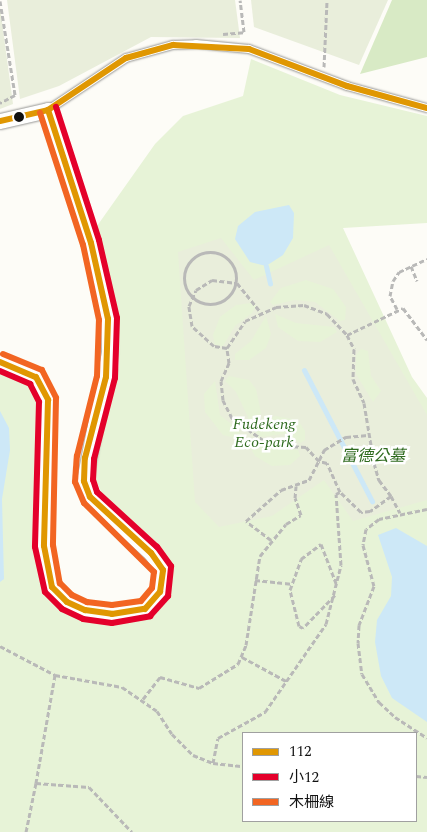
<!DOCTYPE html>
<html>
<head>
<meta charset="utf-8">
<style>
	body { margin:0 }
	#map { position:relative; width:427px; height:832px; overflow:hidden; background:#fdfcf7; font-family:Spectral,"Noto Sans TC",serif }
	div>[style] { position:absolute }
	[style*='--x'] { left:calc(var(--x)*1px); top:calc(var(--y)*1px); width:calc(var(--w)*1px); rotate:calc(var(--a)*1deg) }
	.green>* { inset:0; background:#e7f3d7 }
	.forest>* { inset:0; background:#d8eac5 }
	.cemetery>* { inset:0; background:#e9eedb }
	.water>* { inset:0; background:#cde8f7 }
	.stream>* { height:5px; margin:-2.5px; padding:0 2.5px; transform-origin:2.5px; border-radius:2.5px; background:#cde8f7 }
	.path>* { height:3px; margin-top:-1.5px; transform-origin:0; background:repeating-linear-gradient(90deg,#b9b9b8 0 5px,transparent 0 7.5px) }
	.path>.ring { margin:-1.5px; padding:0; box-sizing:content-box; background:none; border:3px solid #b9b9b8; border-radius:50% }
	.roads { filter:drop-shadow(0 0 1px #979795) drop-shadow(0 0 1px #979795) }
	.service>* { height:8px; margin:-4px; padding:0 4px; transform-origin:4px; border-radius:4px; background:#fffffe }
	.minor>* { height:15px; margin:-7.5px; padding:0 7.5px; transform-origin:7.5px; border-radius:7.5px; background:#fffffe }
	.bus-1>* { height:6px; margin:-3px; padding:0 3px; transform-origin:3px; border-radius:3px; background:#e09702 }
	.bus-2>* { height:6px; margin:-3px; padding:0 3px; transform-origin:3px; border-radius:3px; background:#e4002b }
	.bus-3>* { height:6px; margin:-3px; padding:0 3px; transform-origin:3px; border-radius:3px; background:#f26522 }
	.dots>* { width:14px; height:14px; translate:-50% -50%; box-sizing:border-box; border:2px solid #fff; border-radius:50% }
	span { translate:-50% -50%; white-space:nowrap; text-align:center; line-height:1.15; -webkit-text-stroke:5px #fff; paint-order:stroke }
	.park-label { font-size:16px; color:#2f6b1f; font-style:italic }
	.legend { position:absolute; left:242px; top:732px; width:175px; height:90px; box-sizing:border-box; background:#fff; border:1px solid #a0a0a0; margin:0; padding:6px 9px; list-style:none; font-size:15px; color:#111 }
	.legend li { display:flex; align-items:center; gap:10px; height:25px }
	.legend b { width:25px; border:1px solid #a0a0a0 }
</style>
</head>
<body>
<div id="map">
	<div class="green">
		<div style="clip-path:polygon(evenodd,251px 59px,340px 95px,427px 116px,427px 223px,343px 228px,412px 377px,427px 398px,427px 832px,0 832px,0 372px,14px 374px,33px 388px,42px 413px,37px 567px,50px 599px,63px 611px,81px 619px,109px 623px,149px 618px,171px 592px,172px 569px,168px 559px,104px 498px,94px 476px,95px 458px,119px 366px,118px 314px,97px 226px,155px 144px,183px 116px,243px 96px,251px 59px,243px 733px,416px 733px,416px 821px,243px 821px,243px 733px)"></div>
	</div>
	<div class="forest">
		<div style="clip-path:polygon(392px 0,427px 0,427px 57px,360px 74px)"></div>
	</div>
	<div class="cemetery">
		<div style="clip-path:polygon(7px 0,235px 0,240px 38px,151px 37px,59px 86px,20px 99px)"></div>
		<div style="clip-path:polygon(251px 0,388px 0,359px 65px,254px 27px)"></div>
		<div style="clip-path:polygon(0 7px,13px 104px,0 109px)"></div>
		<div style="clip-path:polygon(evenodd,221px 238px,254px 280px,329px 245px,427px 415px,427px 500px,353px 521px,324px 480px,272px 516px,219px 527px,195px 502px,178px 252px,221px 238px,306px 280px,333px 289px,346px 307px,345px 320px,340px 321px,315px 302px,295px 300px,273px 305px,270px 302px,281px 288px,306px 280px,221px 238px,251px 303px,256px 306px,252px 313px,235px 326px,223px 346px,215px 345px,213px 335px,220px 317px,236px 305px,251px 303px,221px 238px,275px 314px,296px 323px,334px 327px,337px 332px,320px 342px,298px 341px,278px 327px,275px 314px,221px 238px,266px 316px,271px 334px,266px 348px,249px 360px,235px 360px,235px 354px,251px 341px,266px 316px,221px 238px,361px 349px,368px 351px,371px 376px,381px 391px,373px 402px,356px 374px,356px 355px,361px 349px,221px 238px,229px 376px,249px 380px,256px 389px,261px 413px,252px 429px,249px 429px,248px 417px,236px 392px,225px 381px,229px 376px,221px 238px,215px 381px,220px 415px,240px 431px,239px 439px,223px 435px,205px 412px,204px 394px,215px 381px,221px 238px,275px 416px,298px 420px,305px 431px,305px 440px,300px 443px,284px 434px,259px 437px,256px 433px,260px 425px,275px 416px,221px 238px,253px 441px,272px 448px,298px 450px,300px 456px,290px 465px,272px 466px,255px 456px,249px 445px,253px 441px)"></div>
	</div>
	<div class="water">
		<div style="clip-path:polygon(289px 205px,294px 213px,293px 238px,283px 255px,266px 266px,250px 262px,235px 239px,238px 226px,255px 212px)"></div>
		<div style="clip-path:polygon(0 411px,9px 428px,10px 450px,2px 499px,4px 579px,0 582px)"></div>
		<div style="clip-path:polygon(396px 528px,427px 546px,427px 722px,392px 698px,381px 676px,375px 642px,377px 620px,391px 596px,392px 577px,378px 535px)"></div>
	</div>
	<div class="stream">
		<div style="--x:266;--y:266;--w:18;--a:77"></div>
		<div style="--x:304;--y:370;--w:148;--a:62.6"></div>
	</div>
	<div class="path">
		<div style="--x:0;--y:1;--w:95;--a:80.9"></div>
		<div style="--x:15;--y:95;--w:17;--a:152"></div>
		<div style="--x:223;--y:34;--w:21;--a:-5"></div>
		<div style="--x:244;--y:32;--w:32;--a:-97"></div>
		<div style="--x:324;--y:67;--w:67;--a:-87.4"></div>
		<div class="ring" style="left:184px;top:252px;width:49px;height:49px"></div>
		<div style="--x:411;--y:266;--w:16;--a:68"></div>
		<div style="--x:397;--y:309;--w:15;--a:-118"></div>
		<div style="--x:390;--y:296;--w:15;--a:-79"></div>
		<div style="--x:393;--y:281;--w:11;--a:-56"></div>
		<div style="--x:399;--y:272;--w:31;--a:-25"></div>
		<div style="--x:347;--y:335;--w:62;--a:-25.7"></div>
		<div style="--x:403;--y:308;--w:40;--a:53"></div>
		<div style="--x:227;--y:348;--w:13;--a:-171"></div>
		<div style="--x:214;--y:346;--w:30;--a:-138"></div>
		<div style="--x:192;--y:326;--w:20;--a:-99"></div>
		<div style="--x:189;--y:306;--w:17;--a:-66"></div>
		<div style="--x:196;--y:290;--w:19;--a:-32"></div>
		<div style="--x:212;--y:280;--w:25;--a:7"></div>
		<div style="--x:237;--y:283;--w:38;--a:51"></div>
		<div style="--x:391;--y:496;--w:26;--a:144"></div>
		<div style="--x:370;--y:511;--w:9;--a:174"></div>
		<div style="--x:361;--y:512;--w:29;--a:-136"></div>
		<div style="--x:340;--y:492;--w:32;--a:-114"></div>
		<div style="--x:327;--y:463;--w:8;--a:-166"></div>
		<div style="--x:319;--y:461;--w:19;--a:-133"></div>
		<div style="--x:306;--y:447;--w:36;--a:-177"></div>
		<div style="--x:270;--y:445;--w:47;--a:-144.6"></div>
		<div style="--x:232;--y:418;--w:20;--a:-117"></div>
		<div style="--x:223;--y:400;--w:19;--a:-96"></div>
		<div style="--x:221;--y:381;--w:20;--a:-66"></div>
		<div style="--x:229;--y:363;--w:15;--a:-98"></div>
		<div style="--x:227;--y:348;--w:32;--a:-56"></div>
		<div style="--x:245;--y:321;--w:34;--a:-24"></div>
		<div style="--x:276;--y:307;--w:28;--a:-4"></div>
		<div style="--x:304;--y:305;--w:25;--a:21"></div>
		<div style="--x:327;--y:314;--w:29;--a:46"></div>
		<div style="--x:347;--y:335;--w:16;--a:63"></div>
		<div style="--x:354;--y:349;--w:30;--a:92"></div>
		<div style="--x:353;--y:379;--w:26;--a:65"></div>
		<div style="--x:364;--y:403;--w:61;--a:80.5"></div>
		<div style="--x:374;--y:463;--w:18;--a:74"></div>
		<div style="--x:379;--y:480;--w:20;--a:53"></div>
		<div style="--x:391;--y:496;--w:19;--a:62"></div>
		<div style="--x:427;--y:509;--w:49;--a:168.2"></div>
		<div style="--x:379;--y:519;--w:16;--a:142"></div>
		<div style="--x:366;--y:529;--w:16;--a:101"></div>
		<div style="--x:363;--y:545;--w:42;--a:75"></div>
		<div style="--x:374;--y:586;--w:42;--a:111"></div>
		<div style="--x:359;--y:625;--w:18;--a:93"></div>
		<div style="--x:358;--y:643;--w:31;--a:83"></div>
		<div style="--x:362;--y:674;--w:33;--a:59"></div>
		<div style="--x:379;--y:702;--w:22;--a:43"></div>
		<div style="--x:395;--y:717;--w:38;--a:33"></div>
		<div style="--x:271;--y:540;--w:31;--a:-143"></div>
		<div style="--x:246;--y:521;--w:47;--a:-41.5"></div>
		<div style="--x:281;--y:490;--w:30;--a:-20"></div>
		<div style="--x:309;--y:480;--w:34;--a:-63"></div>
		<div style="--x:324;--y:450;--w:26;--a:-31"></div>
		<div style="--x:346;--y:437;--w:22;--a:-5"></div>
		<div style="--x:255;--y:580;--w:36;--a:6"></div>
		<div style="--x:335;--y:595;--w:46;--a:134.1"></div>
		<div style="--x:303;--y:628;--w:4;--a:-153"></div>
		<div style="--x:299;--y:626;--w:37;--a:-104"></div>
		<div style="--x:290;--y:590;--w:33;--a:-70"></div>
		<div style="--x:301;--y:559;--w:25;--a:-37"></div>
		<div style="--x:321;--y:544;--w:42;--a:69"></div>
		<div style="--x:0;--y:646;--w:62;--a:27.8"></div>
		<div style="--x:55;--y:675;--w:68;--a:10.2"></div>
		<div style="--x:122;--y:687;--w:42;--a:34.4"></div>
		<div style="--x:157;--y:711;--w:27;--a:57"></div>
		<div style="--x:172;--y:734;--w:30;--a:45"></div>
		<div style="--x:193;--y:755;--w:22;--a:22"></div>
		<div style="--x:213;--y:763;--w:30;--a:6"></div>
		<div style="--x:242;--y:657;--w:52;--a:28.5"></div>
		<div style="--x:55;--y:675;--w:110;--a:100"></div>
		<div style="--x:36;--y:783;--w:53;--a:4.3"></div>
		<div style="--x:89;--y:787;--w:62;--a:46.3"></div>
		<div style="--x:143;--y:699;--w:28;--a:-52"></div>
		<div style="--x:160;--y:677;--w:41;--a:15.8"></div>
		<div style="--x:199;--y:688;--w:46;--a:-31.6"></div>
		<div style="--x:238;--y:664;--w:21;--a:-67"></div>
		<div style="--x:246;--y:645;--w:90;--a:-81.1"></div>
		<div style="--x:260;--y:556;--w:41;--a:-50.9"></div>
		<div style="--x:286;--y:524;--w:17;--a:-31"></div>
		<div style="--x:301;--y:515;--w:18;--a:-109"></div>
		<div style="--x:295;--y:498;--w:12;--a:-85"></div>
		<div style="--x:213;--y:763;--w:25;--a:-79"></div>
		<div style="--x:218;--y:738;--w:54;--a:-29"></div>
		<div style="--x:265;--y:712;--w:107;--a:-55.3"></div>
		<div style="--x:326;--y:624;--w:61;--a:-75.7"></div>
		<div style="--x:341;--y:565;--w:71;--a:-94"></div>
		<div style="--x:336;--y:494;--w:4;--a:-27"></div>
		<div style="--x:416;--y:776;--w:11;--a:5"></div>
		<div style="--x:26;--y:832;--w:50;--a:-78.5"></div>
	</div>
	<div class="roads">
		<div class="service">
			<div style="--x:48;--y:110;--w:94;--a:-33.7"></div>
			<div style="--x:126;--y:58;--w:49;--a:-15.5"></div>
			<div style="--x:173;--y:45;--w:23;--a:-2"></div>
			<div style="--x:196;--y:44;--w:53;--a:5.4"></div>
			<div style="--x:249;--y:49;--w:105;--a:20.7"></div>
			<div style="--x:347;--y:86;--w:83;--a:15.4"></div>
		</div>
		<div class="minor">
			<div style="--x:0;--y:121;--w:49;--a:-12.9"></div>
			<div style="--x:48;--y:110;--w:140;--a:72.1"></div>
			<div style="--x:91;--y:243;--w:78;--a:77.4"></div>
			<div style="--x:108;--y:319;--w:33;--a:88"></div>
			<div style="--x:109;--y:352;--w:131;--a:101"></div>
			<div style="--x:84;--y:481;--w:17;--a:69"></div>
			<div style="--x:90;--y:497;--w:83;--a:42.6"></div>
			<div style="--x:151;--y:553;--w:21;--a:55"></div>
			<div style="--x:163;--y:570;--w:22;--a:98"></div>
			<div style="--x:160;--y:592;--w:23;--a:131"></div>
			<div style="--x:145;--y:609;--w:33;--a:171"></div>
			<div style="--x:112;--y:614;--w:27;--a:-172"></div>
			<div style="--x:85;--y:610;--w:20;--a:-156"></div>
			<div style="--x:67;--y:602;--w:21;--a:-135"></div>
			<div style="--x:52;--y:587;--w:42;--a:-101"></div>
			<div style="--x:44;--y:546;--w:146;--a:-88.4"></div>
			<div style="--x:48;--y:400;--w:26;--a:-118"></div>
			<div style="--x:36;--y:377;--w:39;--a:-157"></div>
		</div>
	</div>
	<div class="bus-1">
		<div style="--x:0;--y:121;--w:49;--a:-12.9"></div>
		<div style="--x:48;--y:110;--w:94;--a:-33.7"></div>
		<div style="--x:126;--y:58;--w:49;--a:-15.5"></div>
		<div style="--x:173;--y:45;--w:76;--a:3"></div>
		<div style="--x:249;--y:49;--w:105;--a:20.7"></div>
		<div style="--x:347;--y:86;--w:83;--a:15.4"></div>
		<div style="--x:0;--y:362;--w:39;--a:23"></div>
		<div style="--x:36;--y:377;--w:26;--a:62"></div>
		<div style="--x:48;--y:400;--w:146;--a:91.6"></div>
		<div style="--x:44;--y:546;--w:42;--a:79"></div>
		<div style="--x:52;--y:587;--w:21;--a:45"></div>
		<div style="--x:67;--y:602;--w:20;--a:24"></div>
		<div style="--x:85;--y:610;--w:27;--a:8"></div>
		<div style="--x:112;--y:614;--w:33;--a:-9"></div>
		<div style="--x:145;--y:609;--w:23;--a:-49"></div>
		<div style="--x:160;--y:592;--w:22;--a:-82"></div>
		<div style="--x:163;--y:570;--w:21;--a:-125"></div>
		<div style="--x:151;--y:553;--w:83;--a:-137.4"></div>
		<div style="--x:90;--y:497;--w:17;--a:-111"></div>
		<div style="--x:84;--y:481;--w:23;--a:-88"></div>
		<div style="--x:85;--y:458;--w:84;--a:-75.5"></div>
		<div style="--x:106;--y:377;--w:58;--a:-88"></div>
		<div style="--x:108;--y:319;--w:78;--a:-102.6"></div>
		<div style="--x:91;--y:243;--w:140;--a:-107.9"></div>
	</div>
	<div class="bus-2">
		<div style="--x:0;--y:371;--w:33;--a:23"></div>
		<div style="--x:30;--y:384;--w:20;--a:63"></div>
		<div style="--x:39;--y:402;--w:145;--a:91.6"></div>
		<div style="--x:35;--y:547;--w:46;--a:77.5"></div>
		<div style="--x:45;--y:592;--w:24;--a:45"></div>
		<div style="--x:62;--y:609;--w:23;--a:25"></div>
		<div style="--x:83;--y:619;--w:29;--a:8"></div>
		<div style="--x:112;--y:623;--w:39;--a:-10"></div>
		<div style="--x:150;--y:616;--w:27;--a:-48"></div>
		<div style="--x:168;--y:596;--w:30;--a:-84"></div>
		<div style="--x:171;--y:566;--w:24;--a:-126"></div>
		<div style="--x:157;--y:547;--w:81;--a:-137.5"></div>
		<div style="--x:97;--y:492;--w:13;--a:-108"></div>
		<div style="--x:93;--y:480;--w:21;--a:-87"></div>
		<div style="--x:94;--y:459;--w:84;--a:-75.5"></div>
		<div style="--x:115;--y:378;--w:60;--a:-88.1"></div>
		<div style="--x:117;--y:318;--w:80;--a:-103"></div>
		<div style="--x:99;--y:240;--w:140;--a:-107.9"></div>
	</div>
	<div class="bus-3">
		<div style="--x:3;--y:354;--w:42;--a:22.3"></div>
		<div style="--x:42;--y:370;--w:31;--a:63"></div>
		<div style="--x:56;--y:398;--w:147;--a:91.2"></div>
		<div style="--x:53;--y:545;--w:39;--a:80"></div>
		<div style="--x:60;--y:583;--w:17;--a:45"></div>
		<div style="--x:72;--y:595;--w:17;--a:25"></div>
		<div style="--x:87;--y:602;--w:25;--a:7"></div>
		<div style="--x:112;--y:605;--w:29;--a:-8"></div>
		<div style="--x:141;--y:601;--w:17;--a:-50"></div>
		<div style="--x:152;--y:588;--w:16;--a:-83"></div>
		<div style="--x:154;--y:572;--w:98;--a:-135.4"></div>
		<div style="--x:84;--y:503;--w:23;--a:-113"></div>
		<div style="--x:75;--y:482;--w:26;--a:-86"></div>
		<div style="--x:77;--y:456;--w:82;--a:-76"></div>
		<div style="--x:97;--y:376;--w:56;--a:-88"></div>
		<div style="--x:99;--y:320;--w:77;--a:-102"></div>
		<div style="--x:83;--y:245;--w:139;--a:-108"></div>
	</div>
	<div class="dots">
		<div style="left:19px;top:117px;background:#111"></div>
	</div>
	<div class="park-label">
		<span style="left:264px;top:433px">Fudekeng<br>Eco-park</span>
		<span style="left:373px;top:456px">富德公墓</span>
	</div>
	<ul class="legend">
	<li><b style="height:6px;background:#e09702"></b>112</li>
	<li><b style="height:6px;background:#e4002b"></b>小12</li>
	<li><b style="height:6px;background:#f26522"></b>木柵線</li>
	</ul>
</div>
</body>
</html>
